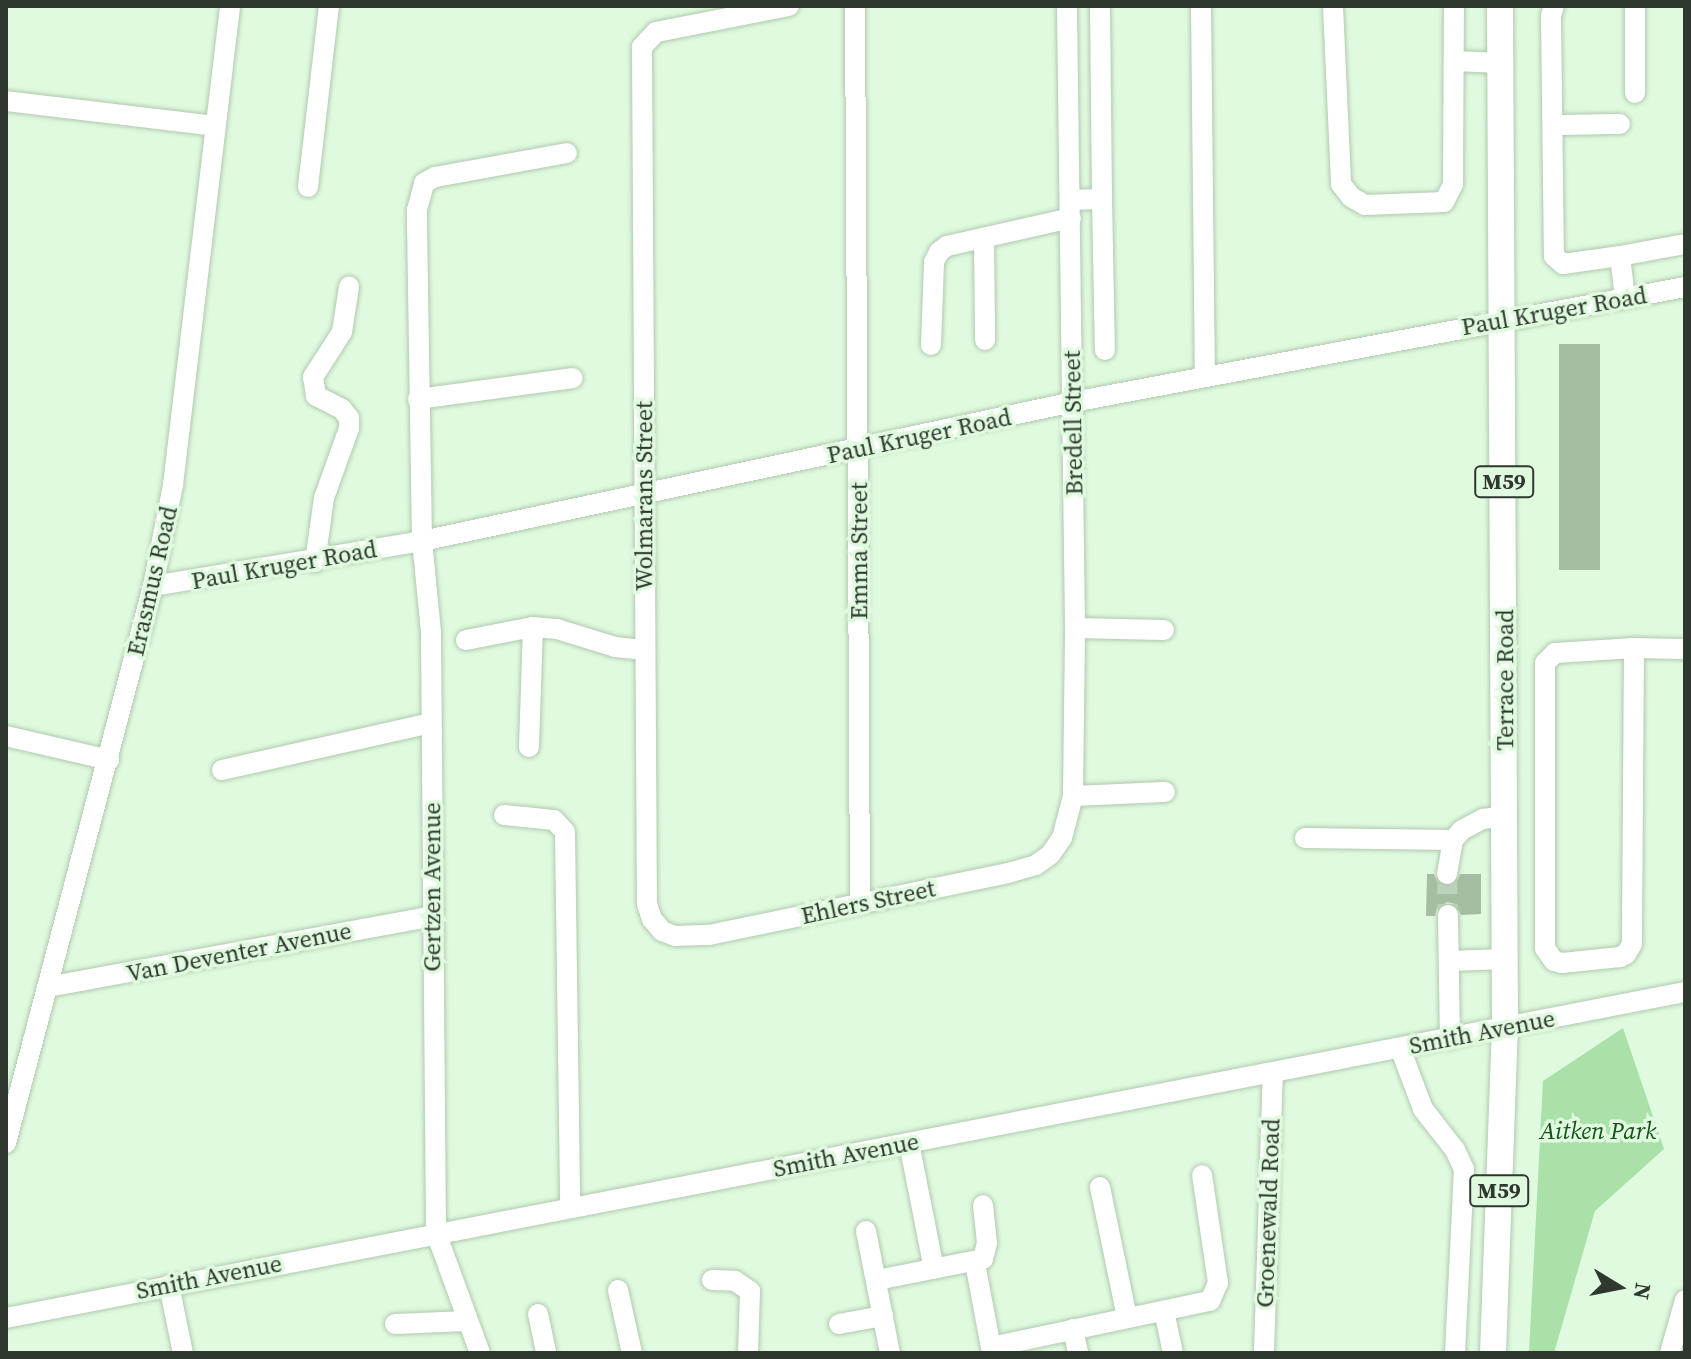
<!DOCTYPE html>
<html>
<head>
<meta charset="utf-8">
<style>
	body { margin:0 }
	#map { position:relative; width:1691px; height:1359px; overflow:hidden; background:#e0fadf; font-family:"Source Serif 4",serif }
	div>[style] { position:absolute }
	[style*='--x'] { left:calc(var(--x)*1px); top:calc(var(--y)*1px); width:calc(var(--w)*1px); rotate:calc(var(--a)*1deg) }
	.green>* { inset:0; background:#a9e1a8 }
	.building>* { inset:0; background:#a5bda3; transform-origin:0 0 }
	.minor-tunnel>* { height:20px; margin-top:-10px; transform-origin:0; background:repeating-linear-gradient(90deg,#bcd3bc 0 20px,transparent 0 30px) }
	.roads { filter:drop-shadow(0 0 2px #b0c9af) drop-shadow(0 0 2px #b0c9af) }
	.minor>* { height:20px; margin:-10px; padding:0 10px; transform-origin:10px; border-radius:10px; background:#fff }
	.major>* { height:26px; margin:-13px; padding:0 13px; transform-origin:13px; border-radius:13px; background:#fff }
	span { translate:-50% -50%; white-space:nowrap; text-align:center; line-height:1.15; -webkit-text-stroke:7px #e0fadf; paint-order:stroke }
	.shield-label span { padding:2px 6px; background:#e0fadf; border:2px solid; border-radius:6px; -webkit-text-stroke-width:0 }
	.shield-label { font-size:22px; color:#2e382e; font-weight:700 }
	.street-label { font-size:24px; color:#2e382e }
	.park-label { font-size:24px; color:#17511a; font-style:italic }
	.frame { position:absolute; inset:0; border:8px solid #2e382e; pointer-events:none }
	.north { position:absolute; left:1579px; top:1247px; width:80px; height:80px; -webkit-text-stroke:6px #e0fadf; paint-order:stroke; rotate:100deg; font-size:22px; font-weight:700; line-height:32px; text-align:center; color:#2e382e }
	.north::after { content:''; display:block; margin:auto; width:28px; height:36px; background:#2e382e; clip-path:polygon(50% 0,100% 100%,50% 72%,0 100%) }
</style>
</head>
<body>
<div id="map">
	<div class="green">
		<div style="clip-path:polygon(1623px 1028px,1664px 1149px,1595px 1211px,1554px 1353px,1529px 1353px,1543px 1081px)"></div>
	</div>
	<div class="building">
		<div style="left:1559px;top:344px;width:41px;height:226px"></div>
		<div style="clip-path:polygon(1427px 874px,1434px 874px,1438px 883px,1446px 887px,1456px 883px,1460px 874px,1481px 874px,1481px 914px,1461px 915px,1455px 904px,1447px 902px,1437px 908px,1435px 916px,1426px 916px)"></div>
	</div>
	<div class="minor-tunnel">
		<div style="--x:1447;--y:874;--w:41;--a:88.6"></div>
	</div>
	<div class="roads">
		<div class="minor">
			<div style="--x:789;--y:6;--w:136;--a:168.9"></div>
			<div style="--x:656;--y:32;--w:21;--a:133"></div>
			<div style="--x:642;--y:47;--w:857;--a:89.67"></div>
			<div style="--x:647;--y:904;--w:16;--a:72"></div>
			<div style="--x:652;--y:919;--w:16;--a:50"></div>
			<div style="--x:662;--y:931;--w:14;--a:21"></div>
			<div style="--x:675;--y:936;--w:34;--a:-2"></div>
			<div style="--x:709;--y:935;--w:305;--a:-11.7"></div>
			<div style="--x:1008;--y:873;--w:29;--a:-16"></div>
			<div style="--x:1036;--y:865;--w:17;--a:-36"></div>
			<div style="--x:1050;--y:855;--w:21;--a:-55"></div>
			<div style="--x:1062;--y:838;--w:43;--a:-75.3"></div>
			<div style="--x:1073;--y:796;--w:168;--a:-89.3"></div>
			<div style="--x:1075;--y:628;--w:622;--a:-90.74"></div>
			<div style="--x:855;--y:6;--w:898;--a:89.68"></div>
			<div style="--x:1100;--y:6;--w:193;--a:89.4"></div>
			<div style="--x:1201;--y:6;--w:371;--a:89.4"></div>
			<div style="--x:1333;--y:6;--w:178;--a:87.4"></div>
			<div style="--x:1341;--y:184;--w:16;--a:52"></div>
			<div style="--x:1351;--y:197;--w:16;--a:30"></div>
			<div style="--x:1365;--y:205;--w:79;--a:-2.2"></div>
			<div style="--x:1444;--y:202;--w:20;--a:-63"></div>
			<div style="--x:1453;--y:184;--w:178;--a:-89.7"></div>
			<div style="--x:1554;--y:6;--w:10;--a:107"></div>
			<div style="--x:1551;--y:16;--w:240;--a:89.3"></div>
			<div style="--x:1554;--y:256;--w:12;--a:42"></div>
			<div style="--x:1563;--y:264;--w:58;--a:-8"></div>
			<div style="--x:1620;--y:256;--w:42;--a:83.2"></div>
			<div style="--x:1635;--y:6;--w:87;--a:90"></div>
			<div style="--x:1454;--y:61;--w:47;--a:2.4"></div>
			<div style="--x:6;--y:101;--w:211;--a:6.8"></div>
			<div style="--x:1554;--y:125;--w:66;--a:-0.9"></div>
			<div style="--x:308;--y:187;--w:182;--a:-83.4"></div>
			<div style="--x:1070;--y:200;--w:32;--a:-2"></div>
			<div style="--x:1102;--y:199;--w:151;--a:88.9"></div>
			<div style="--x:984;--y:238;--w:102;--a:89.4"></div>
			<div style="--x:1620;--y:256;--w:66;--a:-10.5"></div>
			<div style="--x:931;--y:345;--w:83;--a:-87.9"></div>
			<div style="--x:934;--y:262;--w:11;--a:-63"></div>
			<div style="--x:939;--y:252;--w:10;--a:-37"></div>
			<div style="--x:947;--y:246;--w:127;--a:-12.7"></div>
			<div style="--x:418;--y:399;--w:156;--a:-7.7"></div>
			<div style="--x:315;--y:562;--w:65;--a:-82"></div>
			<div style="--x:324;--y:498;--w:74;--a:-70.3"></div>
			<div style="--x:349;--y:428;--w:10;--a:-90"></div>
			<div style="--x:349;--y:418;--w:11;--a:-128"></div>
			<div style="--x:342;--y:409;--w:29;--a:-153"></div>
			<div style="--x:316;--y:396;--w:19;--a:-99"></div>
			<div style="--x:313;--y:377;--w:54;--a:-57.2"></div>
			<div style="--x:342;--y:332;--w:46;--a:-81.2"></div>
			<div style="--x:153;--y:586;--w:273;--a:-9.5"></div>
			<div style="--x:422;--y:541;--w:666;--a:-12.05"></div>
			<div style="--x:1073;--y:402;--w:623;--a:-10.64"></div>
			<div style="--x:1075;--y:628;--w:89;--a:1.3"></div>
			<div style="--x:466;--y:640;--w:68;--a:-11"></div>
			<div style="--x:533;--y:627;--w:24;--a:5"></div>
			<div style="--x:557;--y:629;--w:61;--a:17.2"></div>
			<div style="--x:615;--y:647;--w:30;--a:6"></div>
			<div style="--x:1634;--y:648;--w:296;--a:90.4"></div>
			<div style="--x:1632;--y:944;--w:12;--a:121"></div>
			<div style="--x:1626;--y:954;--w:7;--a:153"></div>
			<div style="--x:1620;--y:957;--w:58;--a:174.1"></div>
			<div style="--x:1562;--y:963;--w:8;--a:-166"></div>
			<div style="--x:1554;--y:961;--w:16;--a:-125"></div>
			<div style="--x:1545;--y:948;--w:285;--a:-90"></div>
			<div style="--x:1545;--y:663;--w:14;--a:-45"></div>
			<div style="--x:1555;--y:653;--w:79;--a:-3.6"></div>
			<div style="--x:1634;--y:648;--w:51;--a:1.1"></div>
			<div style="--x:6;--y:736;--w:106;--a:13.1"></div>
			<div style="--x:529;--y:747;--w:120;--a:-88.1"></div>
			<div style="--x:222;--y:770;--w:214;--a:-12.7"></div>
			<div style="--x:1073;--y:796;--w:92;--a:-2.5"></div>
			<div style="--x:504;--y:815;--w:50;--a:5.7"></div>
			<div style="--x:554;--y:820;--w:16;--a:47"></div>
			<div style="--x:565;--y:832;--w:376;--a:89.2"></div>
			<div style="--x:1305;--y:838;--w:148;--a:0.8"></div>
			<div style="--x:1447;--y:874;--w:35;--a:-80"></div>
			<div style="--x:1453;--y:840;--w:13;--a:-48"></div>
			<div style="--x:1462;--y:830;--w:24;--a:-28"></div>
			<div style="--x:1483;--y:819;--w:22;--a:-8"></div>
			<div style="--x:1448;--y:915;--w:124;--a:89.1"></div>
			<div style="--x:1449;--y:961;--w:56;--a:-2"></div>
			<div style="--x:47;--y:987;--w:391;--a:-10.4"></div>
			<div style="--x:1400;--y:1048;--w:65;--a:69.3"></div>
			<div style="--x:1423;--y:1109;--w:52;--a:52"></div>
			<div style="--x:1455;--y:1150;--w:21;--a:65"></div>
			<div style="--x:1464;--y:1169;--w:184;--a:92.8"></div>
			<div style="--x:6;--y:1143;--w:576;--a:-75.22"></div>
			<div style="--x:153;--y:586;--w:103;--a:-78.8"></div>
			<div style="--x:173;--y:485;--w:482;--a:-83.2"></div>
			<div style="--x:909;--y:1143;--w:128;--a:78.8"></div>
			<div style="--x:1100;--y:1187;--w:133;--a:78.3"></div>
			<div style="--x:866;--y:1231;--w:124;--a:78.9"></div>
			<div style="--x:975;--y:1263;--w:92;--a:79.3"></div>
			<div style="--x:712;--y:1280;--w:23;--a:2"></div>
			<div style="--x:735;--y:1281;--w:18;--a:34"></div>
			<div style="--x:750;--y:1291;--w:62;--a:91.8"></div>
			<div style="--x:877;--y:1280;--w:108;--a:-11.2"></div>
			<div style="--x:983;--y:1259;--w:16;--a:-76"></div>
			<div style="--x:987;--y:1243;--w:38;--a:-96"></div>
			<div style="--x:169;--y:1285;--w:69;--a:78.4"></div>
			<div style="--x:618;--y:1290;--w:65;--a:77.5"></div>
			<div style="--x:1164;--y:1311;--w:43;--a:77.9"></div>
			<div style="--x:538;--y:1314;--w:40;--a:78"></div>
			<div style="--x:6;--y:1318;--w:1710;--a:-10.99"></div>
			<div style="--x:395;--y:1324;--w:72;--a:-2.4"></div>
			<div style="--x:839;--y:1324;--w:45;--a:-10.3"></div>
			<div style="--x:1073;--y:1329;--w:25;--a:78"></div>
			<div style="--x:991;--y:1347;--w:224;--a:-11.9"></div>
			<div style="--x:1210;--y:1301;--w:20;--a:-66"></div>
			<div style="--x:1218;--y:1283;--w:109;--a:-98.4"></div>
			<div style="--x:480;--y:1353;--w:128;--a:-110.1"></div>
			<div style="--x:436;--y:1233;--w:601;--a:-90.48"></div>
			<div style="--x:431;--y:632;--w:91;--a:-95.6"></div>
			<div style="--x:422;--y:541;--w:331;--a:-90.9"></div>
			<div style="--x:417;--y:210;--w:28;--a:-75"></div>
			<div style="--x:424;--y:183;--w:13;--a:-29"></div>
			<div style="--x:435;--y:177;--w:134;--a:-10.3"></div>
			<div style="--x:1264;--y:1353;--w:280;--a:-88.2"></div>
			<div style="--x:1670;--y:1353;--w:55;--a:-74.2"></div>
		</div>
		<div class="major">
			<div style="--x:1493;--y:1353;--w:325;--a:-87.9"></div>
			<div style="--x:1505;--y:1028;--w:1022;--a:-90.28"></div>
		</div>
	</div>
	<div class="shield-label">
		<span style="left:1504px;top:482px">M59</span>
		<span style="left:1499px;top:1191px">M59</span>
	</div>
	<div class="street-label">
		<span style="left:1554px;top:311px;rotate:-10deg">Paul Kruger Road</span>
		<span style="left:1073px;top:423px;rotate:-91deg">Bredell Street</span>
		<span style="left:919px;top:436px;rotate:-12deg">Paul Kruger Road</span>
		<span style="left:644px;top:496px;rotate:-90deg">Wolmarans Street</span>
		<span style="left:859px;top:551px;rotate:-90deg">Emma Street</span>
		<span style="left:284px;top:565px;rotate:-10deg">Paul Kruger Road</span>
		<span style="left:152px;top:581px;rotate:-77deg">Erasmus Road</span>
		<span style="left:1505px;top:680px;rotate:-90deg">Terrace Road</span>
		<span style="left:432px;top:887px;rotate:-90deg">Gertzen Avenue</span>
		<span style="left:868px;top:902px;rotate:-12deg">Ehlers Street</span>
		<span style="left:239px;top:952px;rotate:-11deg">Van Deventer Avenue</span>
		<span style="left:1482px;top:1032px;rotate:-11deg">Smith Avenue</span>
		<span style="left:846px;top:1155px;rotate:-11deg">Smith Avenue</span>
		<span style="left:1268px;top:1213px;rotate:-88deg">Groenewald Road</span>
		<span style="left:209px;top:1277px;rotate:-11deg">Smith Avenue</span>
	</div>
	<div class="park-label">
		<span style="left:1598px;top:1131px">Aitken Park</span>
	</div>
	<div class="frame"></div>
	<div class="north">N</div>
</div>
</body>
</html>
